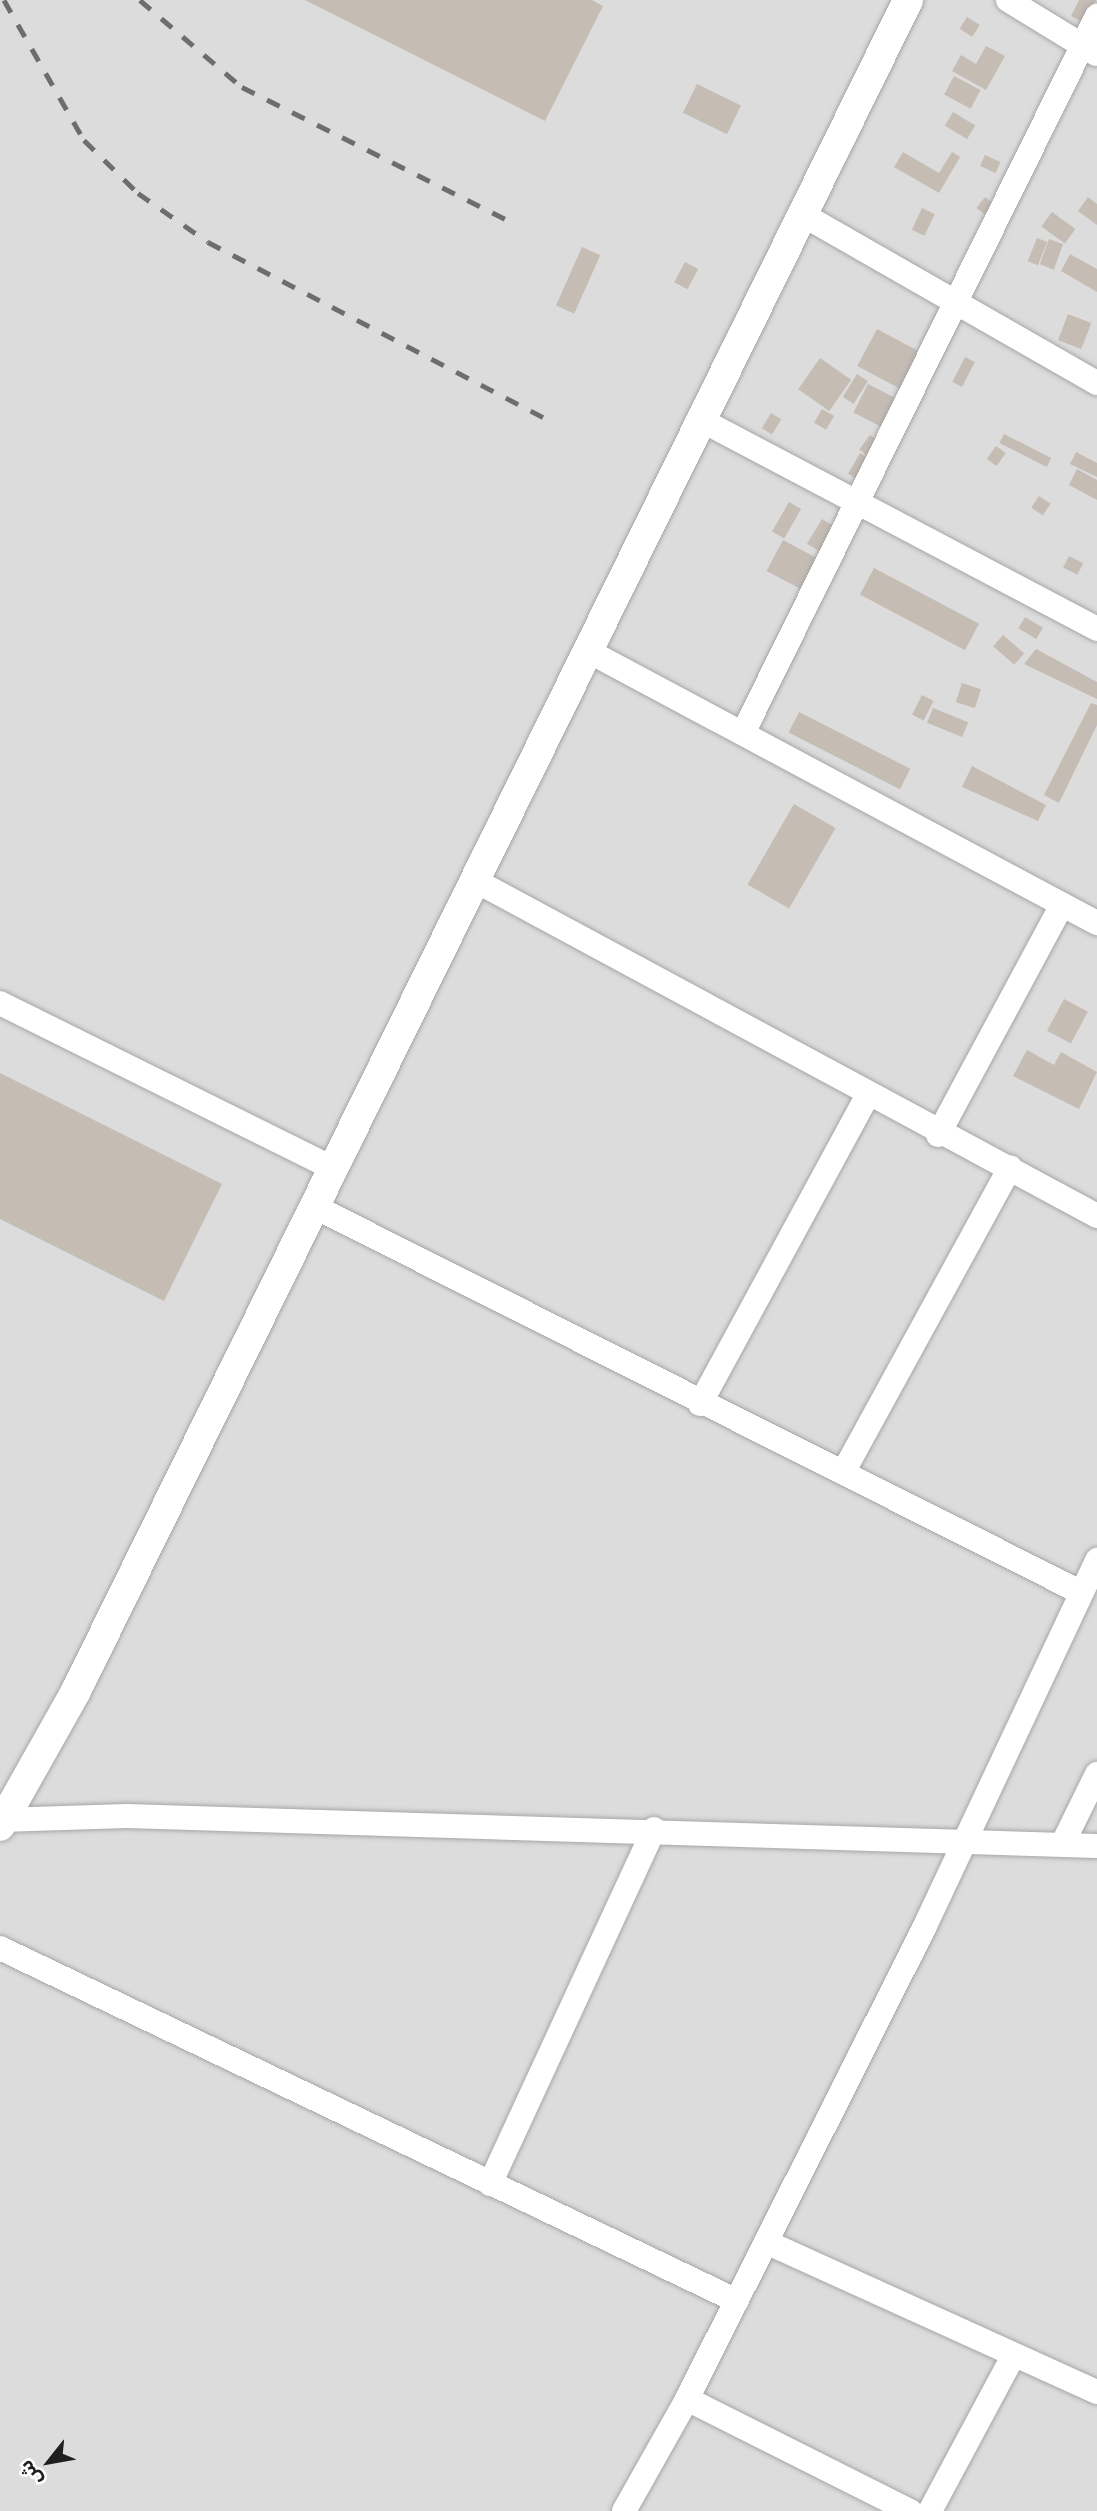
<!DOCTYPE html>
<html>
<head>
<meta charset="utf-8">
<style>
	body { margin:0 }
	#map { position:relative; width:1097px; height:2511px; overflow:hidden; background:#f0ede5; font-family:"Work Sans","Noto Sans Arabic",sans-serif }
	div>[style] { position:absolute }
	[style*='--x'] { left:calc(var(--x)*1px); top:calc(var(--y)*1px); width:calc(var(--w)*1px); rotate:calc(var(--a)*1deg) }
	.residential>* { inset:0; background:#dddcdc; transform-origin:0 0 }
	.building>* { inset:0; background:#c5bcb4; transform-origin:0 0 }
	.roads { filter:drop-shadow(0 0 2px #a6a6a6) drop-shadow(0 0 2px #a6a6a6) }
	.minor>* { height:24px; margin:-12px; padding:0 12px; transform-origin:12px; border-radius:12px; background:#fff }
	.tertiary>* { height:30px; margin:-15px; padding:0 15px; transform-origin:15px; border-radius:15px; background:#fff }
	.rail>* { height:5px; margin-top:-2.5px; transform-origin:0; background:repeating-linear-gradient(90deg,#6d6d6d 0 14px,transparent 0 28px) }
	span { translate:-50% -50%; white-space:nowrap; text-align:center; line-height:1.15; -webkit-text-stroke:5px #fff; paint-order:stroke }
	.north { position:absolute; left:14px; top:2427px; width:70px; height:70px; -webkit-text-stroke:5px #fff; paint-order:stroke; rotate:239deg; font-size:19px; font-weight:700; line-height:28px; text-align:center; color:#1f1f1f }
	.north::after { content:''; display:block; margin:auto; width:24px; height:32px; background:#1f1f1f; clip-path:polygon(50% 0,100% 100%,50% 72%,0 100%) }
</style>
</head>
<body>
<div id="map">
	<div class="residential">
		<div style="left:0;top:0;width:1097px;height:2511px"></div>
	</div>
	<div class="building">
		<div style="clip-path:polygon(305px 0,592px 0,603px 6px,545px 121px)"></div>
		<div style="clip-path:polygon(1079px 0,1096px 0,1084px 23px,1071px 16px)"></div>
		<div style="left:967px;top:17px;width:15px;height:14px;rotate:32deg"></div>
		<div style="clip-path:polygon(986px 46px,1005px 56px,986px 90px,952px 71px,961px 55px,976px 64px)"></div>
		<div style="left:954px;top:76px;width:30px;height:21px;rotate:28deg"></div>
		<div style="left:697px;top:84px;width:49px;height:32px;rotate:26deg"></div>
		<div style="left:953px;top:112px;width:26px;height:16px;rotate:31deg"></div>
		<div style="clip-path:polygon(903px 152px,939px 173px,952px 152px,960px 157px,939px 193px,894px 167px)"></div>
		<div style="left:985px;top:155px;width:17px;height:12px;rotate:24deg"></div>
		<div style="left:985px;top:197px;width:16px;height:14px;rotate:38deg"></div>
		<div style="clip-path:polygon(1088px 197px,1097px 204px,1097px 225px,1078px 211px)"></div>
		<div style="left:922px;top:208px;width:14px;height:24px;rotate:25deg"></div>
		<div style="left:1052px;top:212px;width:29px;height:18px;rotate:36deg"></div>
		<div style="left:1037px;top:238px;width:11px;height:25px;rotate:22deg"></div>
		<div style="left:1049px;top:239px;width:15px;height:27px;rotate:20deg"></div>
		<div style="left:582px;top:247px;width:20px;height:64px;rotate:24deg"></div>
		<div style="clip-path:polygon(1070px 254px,1097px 269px,1097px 292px,1061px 271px)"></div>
		<div style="left:685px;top:262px;width:15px;height:23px;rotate:28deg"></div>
		<div style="left:1068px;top:314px;width:25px;height:28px;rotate:21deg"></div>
		<div style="left:877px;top:329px;width:51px;height:42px;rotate:28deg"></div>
		<div style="left:965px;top:357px;width:11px;height:28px;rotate:27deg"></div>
		<div style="left:820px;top:358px;width:38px;height:38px;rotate:35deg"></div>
		<div style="left:857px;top:374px;width:13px;height:27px;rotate:32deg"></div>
		<div style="left:868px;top:384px;width:35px;height:32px;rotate:27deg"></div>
		<div style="left:822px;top:409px;width:14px;height:16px;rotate:30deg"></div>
		<div style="left:771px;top:413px;width:12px;height:18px;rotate:31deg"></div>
		<div style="left:1004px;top:434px;width:53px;height:10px;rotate:27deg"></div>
		<div style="left:870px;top:435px;width:15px;height:18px;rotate:37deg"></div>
		<div style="left:996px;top:446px;width:12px;height:16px;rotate:35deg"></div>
		<div style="clip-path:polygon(1076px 452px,1097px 463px,1097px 477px,1070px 464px)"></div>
		<div style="left:860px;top:453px;width:16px;height:24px;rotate:30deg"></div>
		<div style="clip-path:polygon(1077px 469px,1097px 480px,1097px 500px,1069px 485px)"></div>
		<div style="left:1039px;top:496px;width:14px;height:14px;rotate:34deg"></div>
		<div style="left:789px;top:502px;width:14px;height:34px;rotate:30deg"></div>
		<div style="left:822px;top:519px;width:23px;height:29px;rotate:31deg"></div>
		<div style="left:783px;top:540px;width:42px;height:35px;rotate:28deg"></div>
		<div style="left:1069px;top:556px;width:16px;height:13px;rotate:27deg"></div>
		<div style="left:874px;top:568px;width:119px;height:30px;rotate:28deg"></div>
		<div style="left:1025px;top:617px;width:21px;height:13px;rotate:31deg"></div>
		<div style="left:1003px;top:635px;width:28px;height:15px;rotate:41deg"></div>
		<div style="clip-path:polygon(1036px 649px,1097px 682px,1097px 699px,1024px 664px)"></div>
		<div style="left:962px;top:683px;width:20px;height:20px;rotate:18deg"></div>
		<div style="left:922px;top:695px;width:13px;height:22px;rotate:27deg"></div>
		<div style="clip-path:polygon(1091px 703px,1097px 705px,1097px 725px,1059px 803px,1044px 795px)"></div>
		<div style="left:933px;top:708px;width:38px;height:16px;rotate:22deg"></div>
		<div style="left:799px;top:712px;width:125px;height:23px;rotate:27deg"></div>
		<div style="clip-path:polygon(972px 766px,1046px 805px,1038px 821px,962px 787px)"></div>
		<div style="left:794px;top:804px;width:48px;height:93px;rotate:30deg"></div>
		<div style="left:1064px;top:999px;width:27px;height:36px;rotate:28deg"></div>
		<div style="clip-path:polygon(1027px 1050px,1054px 1065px,1061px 1052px,1097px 1072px,1079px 1109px,1013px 1076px)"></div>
		<div style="clip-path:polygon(0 1073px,222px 1184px,164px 1301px,0 1219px)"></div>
	</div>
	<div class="roads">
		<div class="minor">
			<div style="--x:1008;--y:0;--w:103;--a:31.5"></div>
			<div style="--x:805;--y:216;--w:336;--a:29.8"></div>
			<div style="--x:701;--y:420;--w:448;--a:27.8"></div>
			<div style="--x:590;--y:652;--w:575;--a:28.13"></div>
			<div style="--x:743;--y:733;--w:800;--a:-63.72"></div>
			<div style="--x:476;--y:881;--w:706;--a:28.34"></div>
			<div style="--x:0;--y:1003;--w:372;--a:26.4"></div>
			<div style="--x:938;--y:1135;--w:261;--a:-61.7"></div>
			<div style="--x:315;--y:1207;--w:856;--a:26.71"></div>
			<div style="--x:700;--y:1404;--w:349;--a:-61.5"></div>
			<div style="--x:845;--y:1469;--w:344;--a:-61.3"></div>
			<div style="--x:0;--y:1820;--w:127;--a:-1.8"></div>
			<div style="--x:127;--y:1816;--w:970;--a:1.77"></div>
			<div style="--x:1063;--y:1843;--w:77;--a:-63.8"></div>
			<div style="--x:0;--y:1948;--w:817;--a:25.59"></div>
			<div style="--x:490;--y:2184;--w:391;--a:-65.2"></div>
			<div style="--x:766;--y:2242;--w:363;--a:24.4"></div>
			<div style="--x:687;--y:2399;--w:250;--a:26.7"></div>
			<div style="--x:624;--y:2511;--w:129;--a:-60.6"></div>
			<div style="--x:687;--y:2399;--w:527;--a:-63.29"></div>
			<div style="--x:924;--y:1928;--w:407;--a:-64.8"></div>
			<div style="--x:930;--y:2511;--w:176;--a:-61.8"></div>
		</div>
		<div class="tertiary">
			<div style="--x:0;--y:1826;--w:155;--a:-60.6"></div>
			<div style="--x:76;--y:1691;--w:1885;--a:-63.8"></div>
		</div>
	</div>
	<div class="rail">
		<div style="--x:4;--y:0;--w:161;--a:60.3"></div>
		<div style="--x:84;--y:140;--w:76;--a:44.5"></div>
		<div style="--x:138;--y:193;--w:85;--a:35"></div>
		<div style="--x:208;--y:242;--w:384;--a:27.6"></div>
		<div style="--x:140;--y:0;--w:134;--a:40.5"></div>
		<div style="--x:242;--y:87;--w:308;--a:26.6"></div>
	</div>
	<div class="north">ش</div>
</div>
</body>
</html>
